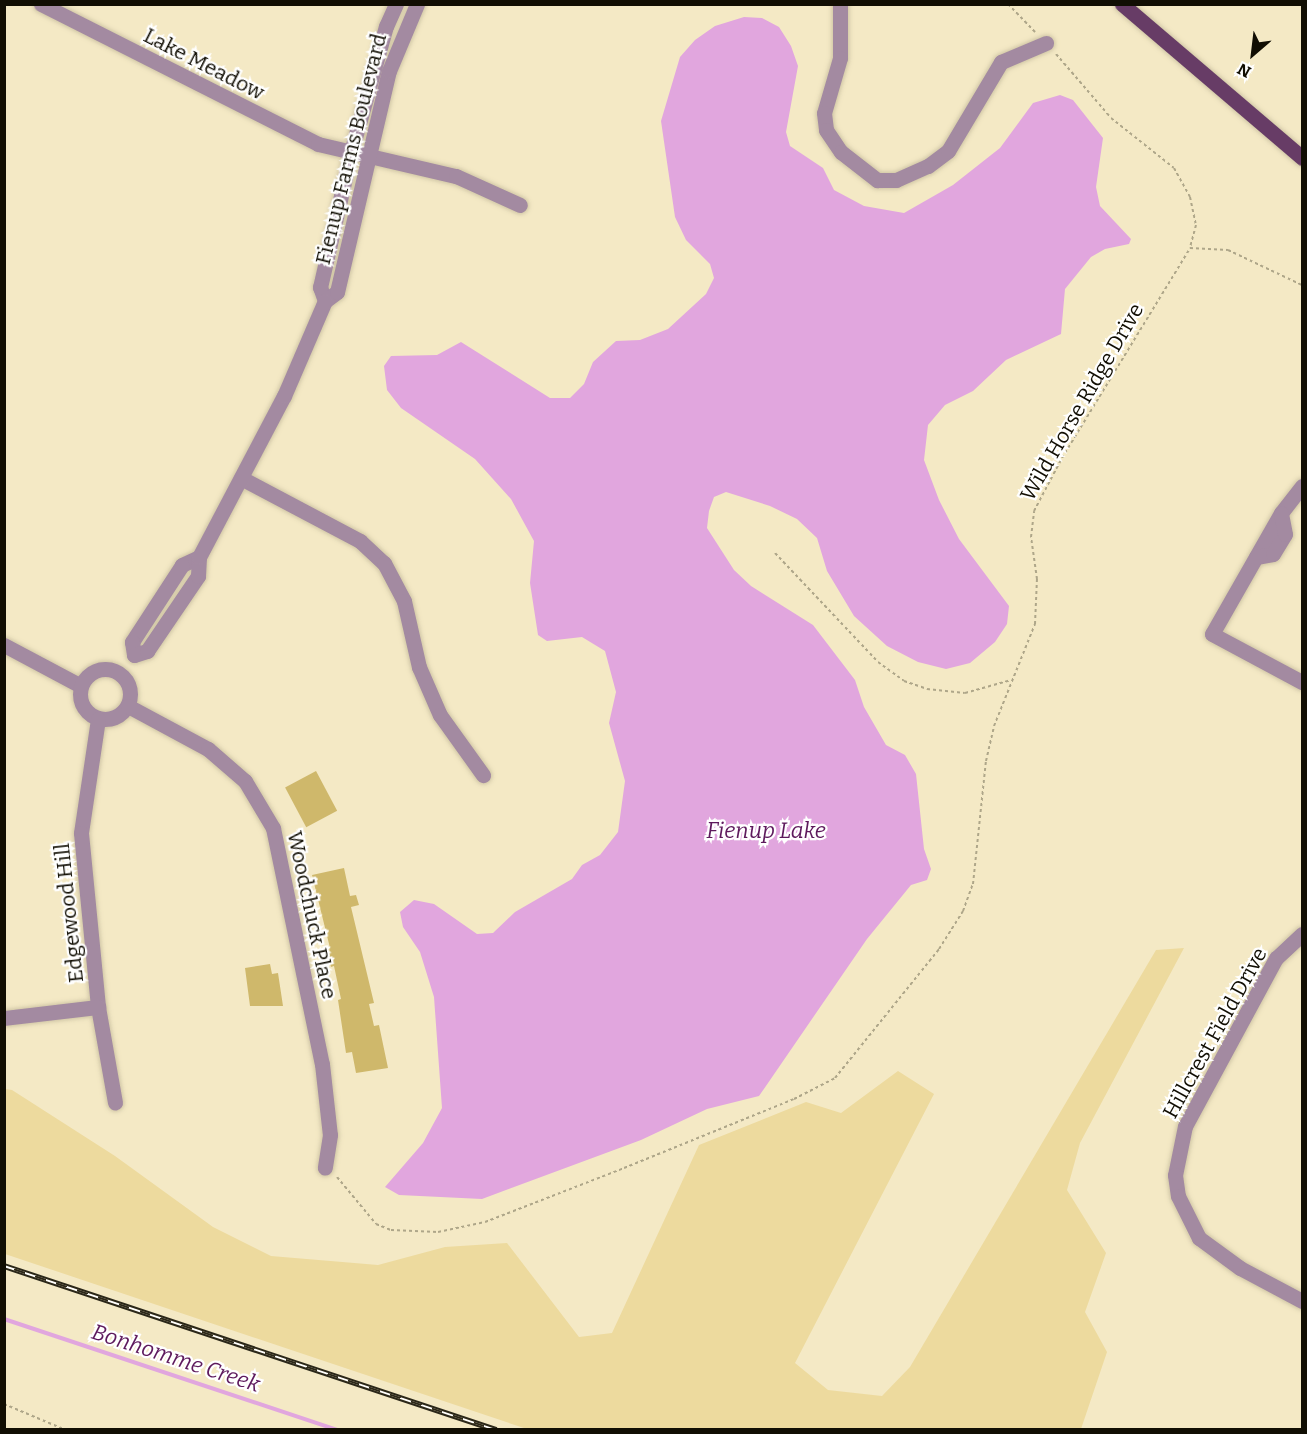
<!DOCTYPE html>
<html>
<head>
<meta charset="utf-8">
<style>
	body { margin:0 }
	#map { position:relative; width:1307px; height:1434px; overflow:hidden; background:#f4e9c5; font-family:Bitter,serif }
	div>[style] { position:absolute }
	[style*='--x'] { left:calc(var(--x)*1px); top:calc(var(--y)*1px); width:calc(var(--w)*1px); rotate:calc(var(--a)*1deg) }
	.green>* { inset:0; background:#edda9e }
	.water>* { inset:0; background:#e1a6de }
	.stream>* { height:4px; margin:-2px; padding:0 2px; transform-origin:2px; border-radius:2px; background:#e1a6de }
	.building>* { inset:0; background:#cfb86b; transform-origin:0 0 }
	.path>* { height:2px; margin-top:-1px; transform-origin:0; background:repeating-linear-gradient(90deg,#aea689 0 3px,transparent 0 6px) }
	.roads { filter:drop-shadow(0 0 2px #d0c6a6) drop-shadow(0 0 2px #d0c6a6) }
	.minor>* { height:15px; margin:-7.5px; padding:0 7.5px; transform-origin:7.5px; border-radius:7.5px; background:#a38aa1 }
	.minor>.ring { margin:-7.5px; padding:0; box-sizing:content-box; background:none; border:15px solid #a38aa1; border-radius:50% }
	.major>* { height:15px; margin:-7.5px; padding:0 7.5px; transform-origin:7.5px; border-radius:7.5px; background:#673c66 }
	.rail>* { height:6px; margin-top:-3px; transform-origin:0; background:repeating-linear-gradient(90deg,#fff 0 11px,#2b2719 0 22px); box-sizing:border-box; border-block:2px solid #2b2719 }
	span { translate:-50% -50%; white-space:nowrap; text-align:center; line-height:1.15; -webkit-text-stroke:4.5px #fff; paint-order:stroke }
	.street-label { font-size:21px; color:#110e03 }
	.water-label { font-size:22px; color:#5e1a5d; font-style:italic }
	.frame { position:absolute; inset:0; border:6px solid #110e03; pointer-events:none }
	.north { position:absolute; left:1223px; top:24px; width:60px; height:60px; -webkit-text-stroke:4px #fff; paint-order:stroke; rotate:208deg; font-size:16px; font-weight:700; line-height:24px; text-align:center; color:#110e03 }
	.north::after { content:''; display:block; margin:auto; width:21px; height:27px; background:#110e03; clip-path:polygon(50% 0,100% 100%,50% 72%,0 100%) }
</style>
</head>
<body>
<div id="map">
	<div class="green">
		<div style="clip-path:polygon(1184px 948px,1080px 1143px,1067px 1190px,1106px 1253px,1085px 1312px,1107px 1352px,1081px 1429px,527px 1429px,5px 1254px,5px 1089px,12px 1090px,115px 1156px,213px 1227px,271px 1256px,378px 1265px,445px 1247px,507px 1243px,579px 1337px,612px 1333px,699px 1145px,806px 1102px,841px 1113px,898px 1071px,934px 1094px,795px 1363px,828px 1390px,882px 1396px,910px 1367px,1156px 950px)"></div>
	</div>
	<div class="water">
		<div style="clip-path:polygon(744px 17px,762px 18px,779px 27px,791px 46px,798px 66px,786px 132px,790px 146px,823px 168px,834px 190px,864px 206px,904px 213px,953px 185px,1000px 148px,1033px 103px,1060px 95px,1073px 100px,1103px 138px,1096px 187px,1100px 206px,1131px 239px,1129px 244px,1105px 249px,1091px 257px,1065px 289px,1061px 334px,1006px 360px,973px 391px,945px 405px,928px 425px,924px 460px,939px 500px,959px 539px,1009px 606px,1007px 624px,995px 642px,970px 663px,946px 669px,918px 662px,887px 646px,854px 616px,827px 571px,817px 538px,797px 519px,770px 506px,726px 492px,714px 497px,709px 511px,707px 528px,734px 570px,751px 586px,813px 625px,855px 680px,864px 707px,886px 745px,905px 755px,916px 774px,924px 849px,931px 869px,927px 880px,911px 885px,867px 939px,759px 1096px,707px 1109px,641px 1140px,482px 1199px,399px 1195px,385px 1187px,423px 1143px,442px 1108px,434px 997px,420px 952px,403px 927px,400px 912px,414px 900px,434px 904px,477px 934px,493px 933px,515px 912px,572px 879px,582px 865px,600px 855px,618px 832px,625px 781px,609px 723px,616px 692px,605px 651px,582px 637px,547px 641px,538px 635px,530px 583px,534px 541px,511px 499px,475px 459px,401px 408px,387px 390px,384px 366px,391px 356px,437px 355px,461px 342px,550px 398px,570px 398px,584px 384px,593px 362px,616px 341px,640px 340px,668px 329px,706px 294px,714px 278px,710px 264px,686px 240px,675px 217px,661px 121px,680px 57px,695px 40px,715px 26px)"></div>
	</div>
	<div class="stream">
		<div style="--x:4;--y:1319;--w:351;--a:18.4"></div>
	</div>
	<div class="building">
		<div style="left:316px;top:771px;width:45px;height:35px;rotate:62deg"></div>
		<div style="clip-path:polygon(344px 868px,350px 896px,356px 895px,359px 905px,351px 907px,374px 1003px,369px 1004px,374px 1026px,379px 1025px,388px 1068px,356px 1073px,352px 1052px,346px 1053px,338px 1000px,341px 999px,334px 966px,331px 967px,327px 949px,330px 948px,312px 875px)"></div>
		<div style="clip-path:polygon(270px 964px,272px 974px,278px 973px,283px 1006px,250px 1006px,245px 968px)"></div>
	</div>
	<div class="path">
		<div style="--x:1008;--y:4;--w:39;--a:46"></div>
		<div style="--x:1056;--y:54;--w:84;--a:49.3"></div>
		<div style="--x:1111;--y:118;--w:80;--a:38.4"></div>
		<div style="--x:1174;--y:168;--w:33;--a:61"></div>
		<div style="--x:1190;--y:197;--w:29;--a:78"></div>
		<div style="--x:1196;--y:225;--w:24;--a:105"></div>
		<div style="--x:775;--y:553;--w:150;--a:46.6"></div>
		<div style="--x:878;--y:662;--w:32;--a:36"></div>
		<div style="--x:904;--y:681;--w:24;--a:19"></div>
		<div style="--x:927;--y:689;--w:38;--a:6"></div>
		<div style="--x:965;--y:693;--w:48;--a:-15.8"></div>
		<div style="--x:337;--y:1177;--w:61;--a:50.3"></div>
		<div style="--x:376;--y:1224;--w:16;--a:22"></div>
		<div style="--x:391;--y:1230;--w:47;--a:2.4"></div>
		<div style="--x:438;--y:1232;--w:48;--a:-12"></div>
		<div style="--x:485;--y:1222;--w:149;--a:-21.2"></div>
		<div style="--x:624;--y:1168;--w:183;--a:-22.1"></div>
		<div style="--x:794;--y:1099;--w:46;--a:-27.1"></div>
		<div style="--x:835;--y:1078;--w:166;--a:-51.1"></div>
		<div style="--x:939;--y:949;--w:45;--a:-57.7"></div>
		<div style="--x:963;--y:911;--w:29;--a:-70"></div>
		<div style="--x:973;--y:884;--w:124;--a:-84"></div>
		<div style="--x:986;--y:761;--w:36;--a:-77"></div>
		<div style="--x:994;--y:726;--w:110;--a:-68.1"></div>
		<div style="--x:1035;--y:624;--w:45;--a:-87.5"></div>
		<div style="--x:1037;--y:579;--w:42;--a:-98.1"></div>
		<div style="--x:1031;--y:537;--w:26;--a:-83"></div>
		<div style="--x:1034;--y:511;--w:60;--a:-62.2"></div>
		<div style="--x:1062;--y:458;--w:246;--a:-58.6"></div>
		<div style="--x:1190;--y:248;--w:38;--a:3"></div>
		<div style="--x:1228;--y:250;--w:82;--a:25.3"></div>
		<div style="--x:4;--y:1404;--w:67;--a:22.8"></div>
	</div>
	<div class="roads">
		<div class="minor">
			<div style="--x:41;--y:4;--w:310;--a:26.8"></div>
			<div style="--x:318;--y:144;--w:142;--a:13.1"></div>
			<div style="--x:456;--y:176;--w:70;--a:24.4"></div>
			<div style="--x:396;--y:4;--w:24;--a:114"></div>
			<div style="--x:386;--y:26;--w:131;--a:105.5"></div>
			<div style="--x:351;--y:152;--w:139;--a:102.9"></div>
			<div style="--x:320;--y:287;--w:15;--a:70"></div>
			<div style="--x:325;--y:301;--w:15;--a:-37"></div>
			<div style="--x:337;--y:292;--w:227;--a:-76.8"></div>
			<div style="--x:389;--y:71;--w:73;--a:-67.3"></div>
			<div style="--x:840;--y:4;--w:54;--a:90"></div>
			<div style="--x:840;--y:58;--w:57;--a:106.2"></div>
			<div style="--x:824;--y:113;--w:17;--a:83"></div>
			<div style="--x:826;--y:130;--w:27;--a:56"></div>
			<div style="--x:841;--y:152;--w:46;--a:37.9"></div>
			<div style="--x:877;--y:180;--w:19;--a:0"></div>
			<div style="--x:896;--y:180;--w:35;--a:-24"></div>
			<div style="--x:928;--y:166;--w:25;--a:-37"></div>
			<div style="--x:948;--y:151;--w:104;--a:-59.2"></div>
			<div style="--x:1001;--y:62;--w:49;--a:-22.9"></div>
			<div style="--x:241;--y:478;--w:135;--a:27.9"></div>
			<div style="--x:360;--y:541;--w:33;--a:43"></div>
			<div style="--x:384;--y:563;--w:43;--a:62.2"></div>
			<div style="--x:404;--y:601;--w:68;--a:77.2"></div>
			<div style="--x:419;--y:667;--w:52;--a:66.4"></div>
			<div style="--x:440;--y:715;--w:74;--a:54.4"></div>
			<div style="--x:1302;--y:486;--w:34;--a:128"></div>
			<div style="--x:1281;--y:513;--w:139;--a:119.7"></div>
			<div style="--x:1212;--y:634;--w:102;--a:28.1"></div>
			<div style="--x:199;--y:557;--w:19;--a:155"></div>
			<div style="--x:182;--y:565;--w:92;--a:123"></div>
			<div style="--x:132;--y:642;--w:13;--a:81"></div>
			<div style="--x:134;--y:655;--w:14;--a:-17"></div>
			<div style="--x:147;--y:651;--w:91;--a:-55.8"></div>
			<div style="--x:198;--y:576;--w:19;--a:-87"></div>
			<div style="--x:199;--y:557;--w:182;--a:-62.2"></div>
			<div style="--x:284;--y:396;--w:103;--a:-66.7"></div>
			<div style="--x:1256;--y:557;--w:17;--a:-10"></div>
			<div style="--x:1273;--y:554;--w:23;--a:-59"></div>
			<div style="--x:1285;--y:534;--w:21;--a:-101"></div>
			<div style="--x:4;--y:645;--w:87;--a:28"></div>
			<div class="ring" style="left:80px;top:669px;width:35px;height:35px"></div>
			<div style="--x:128;--y:706;--w:91;--a:28.3"></div>
			<div style="--x:208;--y:749;--w:49;--a:40.9"></div>
			<div style="--x:245;--y:781;--w:55;--a:59.2"></div>
			<div style="--x:273;--y:828;--w:241;--a:78.3"></div>
			<div style="--x:322;--y:1064;--w:71;--a:83.6"></div>
			<div style="--x:330;--y:1135;--w:33;--a:99"></div>
			<div style="--x:98;--y:719;--w:115;--a:98.5"></div>
			<div style="--x:81;--y:833;--w:175;--a:84.4"></div>
			<div style="--x:98;--y:1007;--w:97;--a:79.9"></div>
			<div style="--x:1302;--y:934;--w:35;--a:137"></div>
			<div style="--x:1276;--y:958;--w:191;--a:118.4"></div>
			<div style="--x:1185;--y:1126;--w:50;--a:101.5"></div>
			<div style="--x:1175;--y:1175;--w:21;--a:82"></div>
			<div style="--x:1178;--y:1196;--w:47;--a:63.4"></div>
			<div style="--x:1199;--y:1238;--w:51;--a:36.2"></div>
			<div style="--x:1240;--y:1268;--w:70;--a:28"></div>
			<div style="--x:4;--y:1018;--w:95;--a:-6.7"></div>
		</div>
		<div class="major">
			<div style="--x:1122;--y:4;--w:237;--a:40.5"></div>
		</div>
	</div>
	<div class="rail">
		<div style="--x:4;--y:1266;--w:519;--a:18.43"></div>
	</div>
	<div class="street-label">
		<span style="left:204px;top:64px;rotate:27deg">Lake Meadow</span>
		<span style="left:351px;top:149px;rotate:-76deg">Fienup Farms Boulevard</span>
		<span style="left:1082px;top:402px;rotate:-60deg">Wild Horse Ridge Drive</span>
		<span style="left:69px;top:913px;rotate:-96deg">Edgewood Hill</span>
		<span style="left:312px;top:915px;rotate:78deg">Woodchuck Place</span>
		<span style="left:1215px;top:1033px;rotate:-61deg">Hillcrest Field Drive</span>
	</div>
	<div class="water-label">
		<span style="left:766px;top:831px">Fienup Lake</span>
		<span style="left:176px;top:1358px;rotate:18deg">Bonhomme Creek</span>
	</div>
	<div class="frame"></div>
	<div class="north">N</div>
</div>
</body>
</html>
